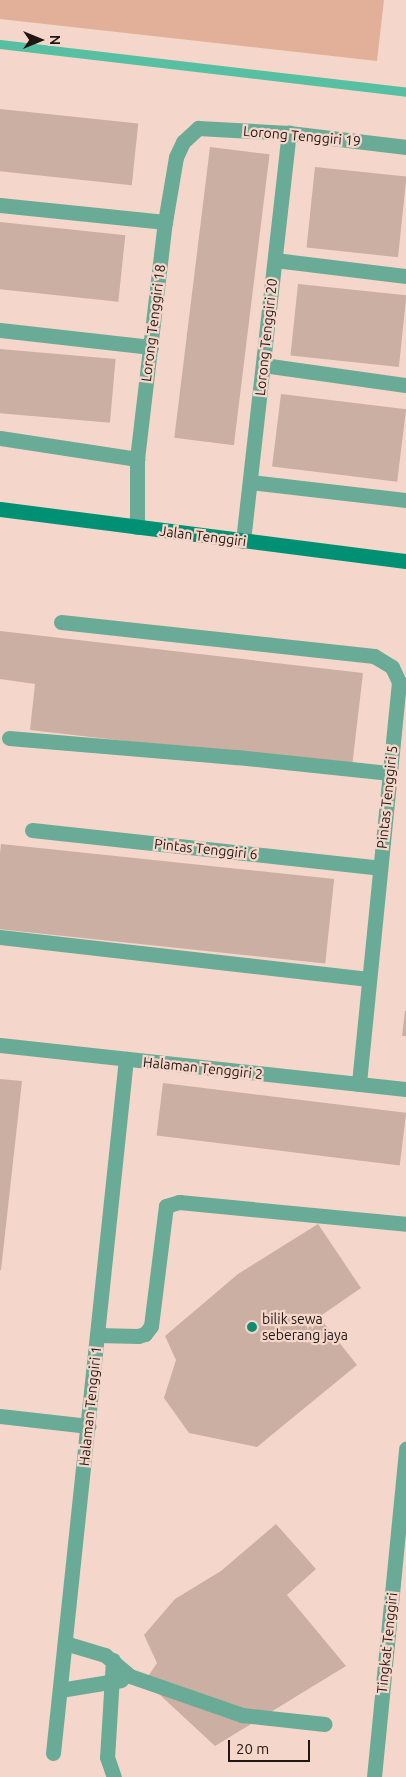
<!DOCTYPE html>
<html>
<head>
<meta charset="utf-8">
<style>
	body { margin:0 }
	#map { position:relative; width:406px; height:1777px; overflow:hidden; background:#f4d7ca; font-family:Ubuntu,sans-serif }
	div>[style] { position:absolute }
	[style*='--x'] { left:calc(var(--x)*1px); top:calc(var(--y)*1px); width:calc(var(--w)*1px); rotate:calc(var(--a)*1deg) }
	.green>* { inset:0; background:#e2b099 }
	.stream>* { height:9px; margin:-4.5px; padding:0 4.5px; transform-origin:4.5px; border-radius:4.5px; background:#57bfa2 }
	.building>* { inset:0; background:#caafa2; transform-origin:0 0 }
	.lane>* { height:15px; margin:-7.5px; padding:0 7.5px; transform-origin:7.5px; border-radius:7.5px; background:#69ab97 }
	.street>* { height:15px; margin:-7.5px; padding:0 7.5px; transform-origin:7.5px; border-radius:7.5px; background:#69ab97 }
	.secondary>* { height:15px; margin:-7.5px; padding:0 7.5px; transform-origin:7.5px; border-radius:7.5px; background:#009175 }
	.dots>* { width:14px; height:14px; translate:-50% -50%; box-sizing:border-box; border:2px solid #f4d7ca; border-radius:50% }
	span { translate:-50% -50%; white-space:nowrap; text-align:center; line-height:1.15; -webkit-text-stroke:4.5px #f4d7ca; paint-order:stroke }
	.street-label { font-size:14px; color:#201612 }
	.poi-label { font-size:14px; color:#201612 }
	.left { translate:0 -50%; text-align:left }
	.north { position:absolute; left:15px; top:15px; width:50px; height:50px; -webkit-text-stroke:4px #f4d7ca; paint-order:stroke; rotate:90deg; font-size:14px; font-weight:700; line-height:20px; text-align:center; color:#201612 }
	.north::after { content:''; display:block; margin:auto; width:18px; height:22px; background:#201612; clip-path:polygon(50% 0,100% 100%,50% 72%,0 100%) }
	.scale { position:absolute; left:228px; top:1740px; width:82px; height:22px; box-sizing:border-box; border:2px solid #201612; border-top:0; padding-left:6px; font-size:15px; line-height:18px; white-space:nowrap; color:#201612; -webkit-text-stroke:4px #f4d7ca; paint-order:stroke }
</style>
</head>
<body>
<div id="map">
	<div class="green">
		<div style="clip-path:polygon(0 0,384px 0,377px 61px,0 19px)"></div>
	</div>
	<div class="stream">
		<div style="--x:0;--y:44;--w:409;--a:6.7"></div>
	</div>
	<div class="building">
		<div style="left:0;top:109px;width:139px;height:62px;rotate:6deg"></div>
		<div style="left:210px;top:147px;width:60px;height:293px;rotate:7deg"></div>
		<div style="left:315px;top:167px;width:92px;height:81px;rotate:6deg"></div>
		<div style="left:0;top:222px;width:126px;height:67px;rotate:6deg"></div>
		<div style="left:298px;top:284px;width:109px;height:72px;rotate:6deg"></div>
		<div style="left:0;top:349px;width:116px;height:64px;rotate:5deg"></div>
		<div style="left:281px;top:394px;width:126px;height:73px;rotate:7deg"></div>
		<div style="clip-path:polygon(0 631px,363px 673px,352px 767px,30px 730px,35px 684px,0 679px)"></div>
		<div style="left:1px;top:844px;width:335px;height:85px;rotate:6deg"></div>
		<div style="clip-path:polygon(405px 1011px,406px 1011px,406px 1036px,402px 1036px)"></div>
		<div style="clip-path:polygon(0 1079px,22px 1081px,1px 1270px,0 1270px)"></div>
		<div style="left:163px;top:1083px;width:245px;height:53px;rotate:7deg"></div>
		<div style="clip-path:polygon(318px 1224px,361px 1288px,319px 1317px,357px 1365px,257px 1447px,189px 1433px,164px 1398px,176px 1360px,165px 1336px,238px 1274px)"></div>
		<div style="clip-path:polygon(276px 1524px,316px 1569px,287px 1595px,346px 1666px,215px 1746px,145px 1681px,157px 1663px,144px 1635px,175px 1599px,221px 1571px)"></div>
	</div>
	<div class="lane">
		<div style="--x:9;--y:738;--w:229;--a:4.8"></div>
		<div style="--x:237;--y:757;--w:154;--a:6"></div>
		<div style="--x:0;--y:937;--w:371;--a:6.5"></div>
		<div style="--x:97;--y:1335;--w:41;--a:1.4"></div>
		<div style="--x:138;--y:1336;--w:7;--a:-16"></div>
		<div style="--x:145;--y:1334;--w:10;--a:-53"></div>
		<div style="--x:151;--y:1326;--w:121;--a:-82.9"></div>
		<div style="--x:166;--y:1206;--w:14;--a:-17"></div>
		<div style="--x:179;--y:1202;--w:228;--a:5.5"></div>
		<div style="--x:0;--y:1416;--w:89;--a:6.5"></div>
		<div style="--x:65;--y:1643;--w:42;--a:16.7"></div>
		<div style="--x:105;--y:1655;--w:33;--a:40"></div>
		<div style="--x:130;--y:1676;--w:119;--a:19.2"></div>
		<div style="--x:242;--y:1715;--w:83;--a:6.2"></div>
		<div style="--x:113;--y:1660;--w:97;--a:93.5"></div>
		<div style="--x:107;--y:1757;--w:21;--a:71"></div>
		<div style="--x:60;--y:1690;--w:62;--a:-9.3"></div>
	</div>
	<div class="street">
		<div style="--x:0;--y:205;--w:166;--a:5.9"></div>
		<div style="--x:275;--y:260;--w:132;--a:7"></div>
		<div style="--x:0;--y:330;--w:152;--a:6.4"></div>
		<div style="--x:263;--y:365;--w:144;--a:8"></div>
		<div style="--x:0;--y:438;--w:139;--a:8.7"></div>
		<div style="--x:250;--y:482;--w:157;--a:6.6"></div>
		<div style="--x:137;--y:527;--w:68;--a:-90"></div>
		<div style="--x:137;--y:459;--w:239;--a:-83.3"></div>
		<div style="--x:165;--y:222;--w:66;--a:-80.4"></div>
		<div style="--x:176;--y:157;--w:17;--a:-65"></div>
		<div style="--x:183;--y:142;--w:21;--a:-43"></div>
		<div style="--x:198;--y:128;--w:91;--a:3.1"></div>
		<div style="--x:289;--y:133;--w:118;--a:6.8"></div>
		<div style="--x:243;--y:541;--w:411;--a:-83.6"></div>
		<div style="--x:61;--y:622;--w:315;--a:6.2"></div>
		<div style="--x:374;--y:656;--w:21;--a:31"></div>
		<div style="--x:392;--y:667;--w:17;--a:65"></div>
		<div style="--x:399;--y:682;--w:404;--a:95.7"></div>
		<div style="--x:32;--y:830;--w:350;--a:6.2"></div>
		<div style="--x:0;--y:1045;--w:408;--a:6.2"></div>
		<div style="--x:53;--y:1753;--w:698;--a:-84"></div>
		<div style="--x:374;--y:1777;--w:330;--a:-84.4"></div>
	</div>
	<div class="secondary">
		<div style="--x:0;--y:509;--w:409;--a:7.3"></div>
	</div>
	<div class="dots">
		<div style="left:252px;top:1327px;background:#0d8c71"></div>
	</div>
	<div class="street-label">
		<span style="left:302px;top:136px;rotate:5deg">Lorong Tenggiri 19</span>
		<span style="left:153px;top:323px;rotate:-83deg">Lorong Tenggiri 18</span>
		<span style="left:266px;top:337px;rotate:-84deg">Lorong Tenggiri 20</span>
		<span style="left:203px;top:536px;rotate:7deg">Jalan Tenggiri</span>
		<span style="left:387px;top:797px;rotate:-84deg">Pintas Tenggiri 5</span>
		<span style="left:206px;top:849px;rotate:6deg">Pintas Tenggiri 6</span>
		<span style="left:203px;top:1068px;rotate:6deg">Halaman Tenggiri 2</span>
		<span style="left:90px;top:1406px;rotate:-84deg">Halaman Tenggiri 1</span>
		<span style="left:387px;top:1643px;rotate:-84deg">Tingkat Tenggiri</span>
	</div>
	<div class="poi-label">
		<span class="left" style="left:262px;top:1327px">bilik sewa<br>seberang jaya</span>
	</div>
	<div class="north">N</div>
	<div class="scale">20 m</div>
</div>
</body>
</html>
